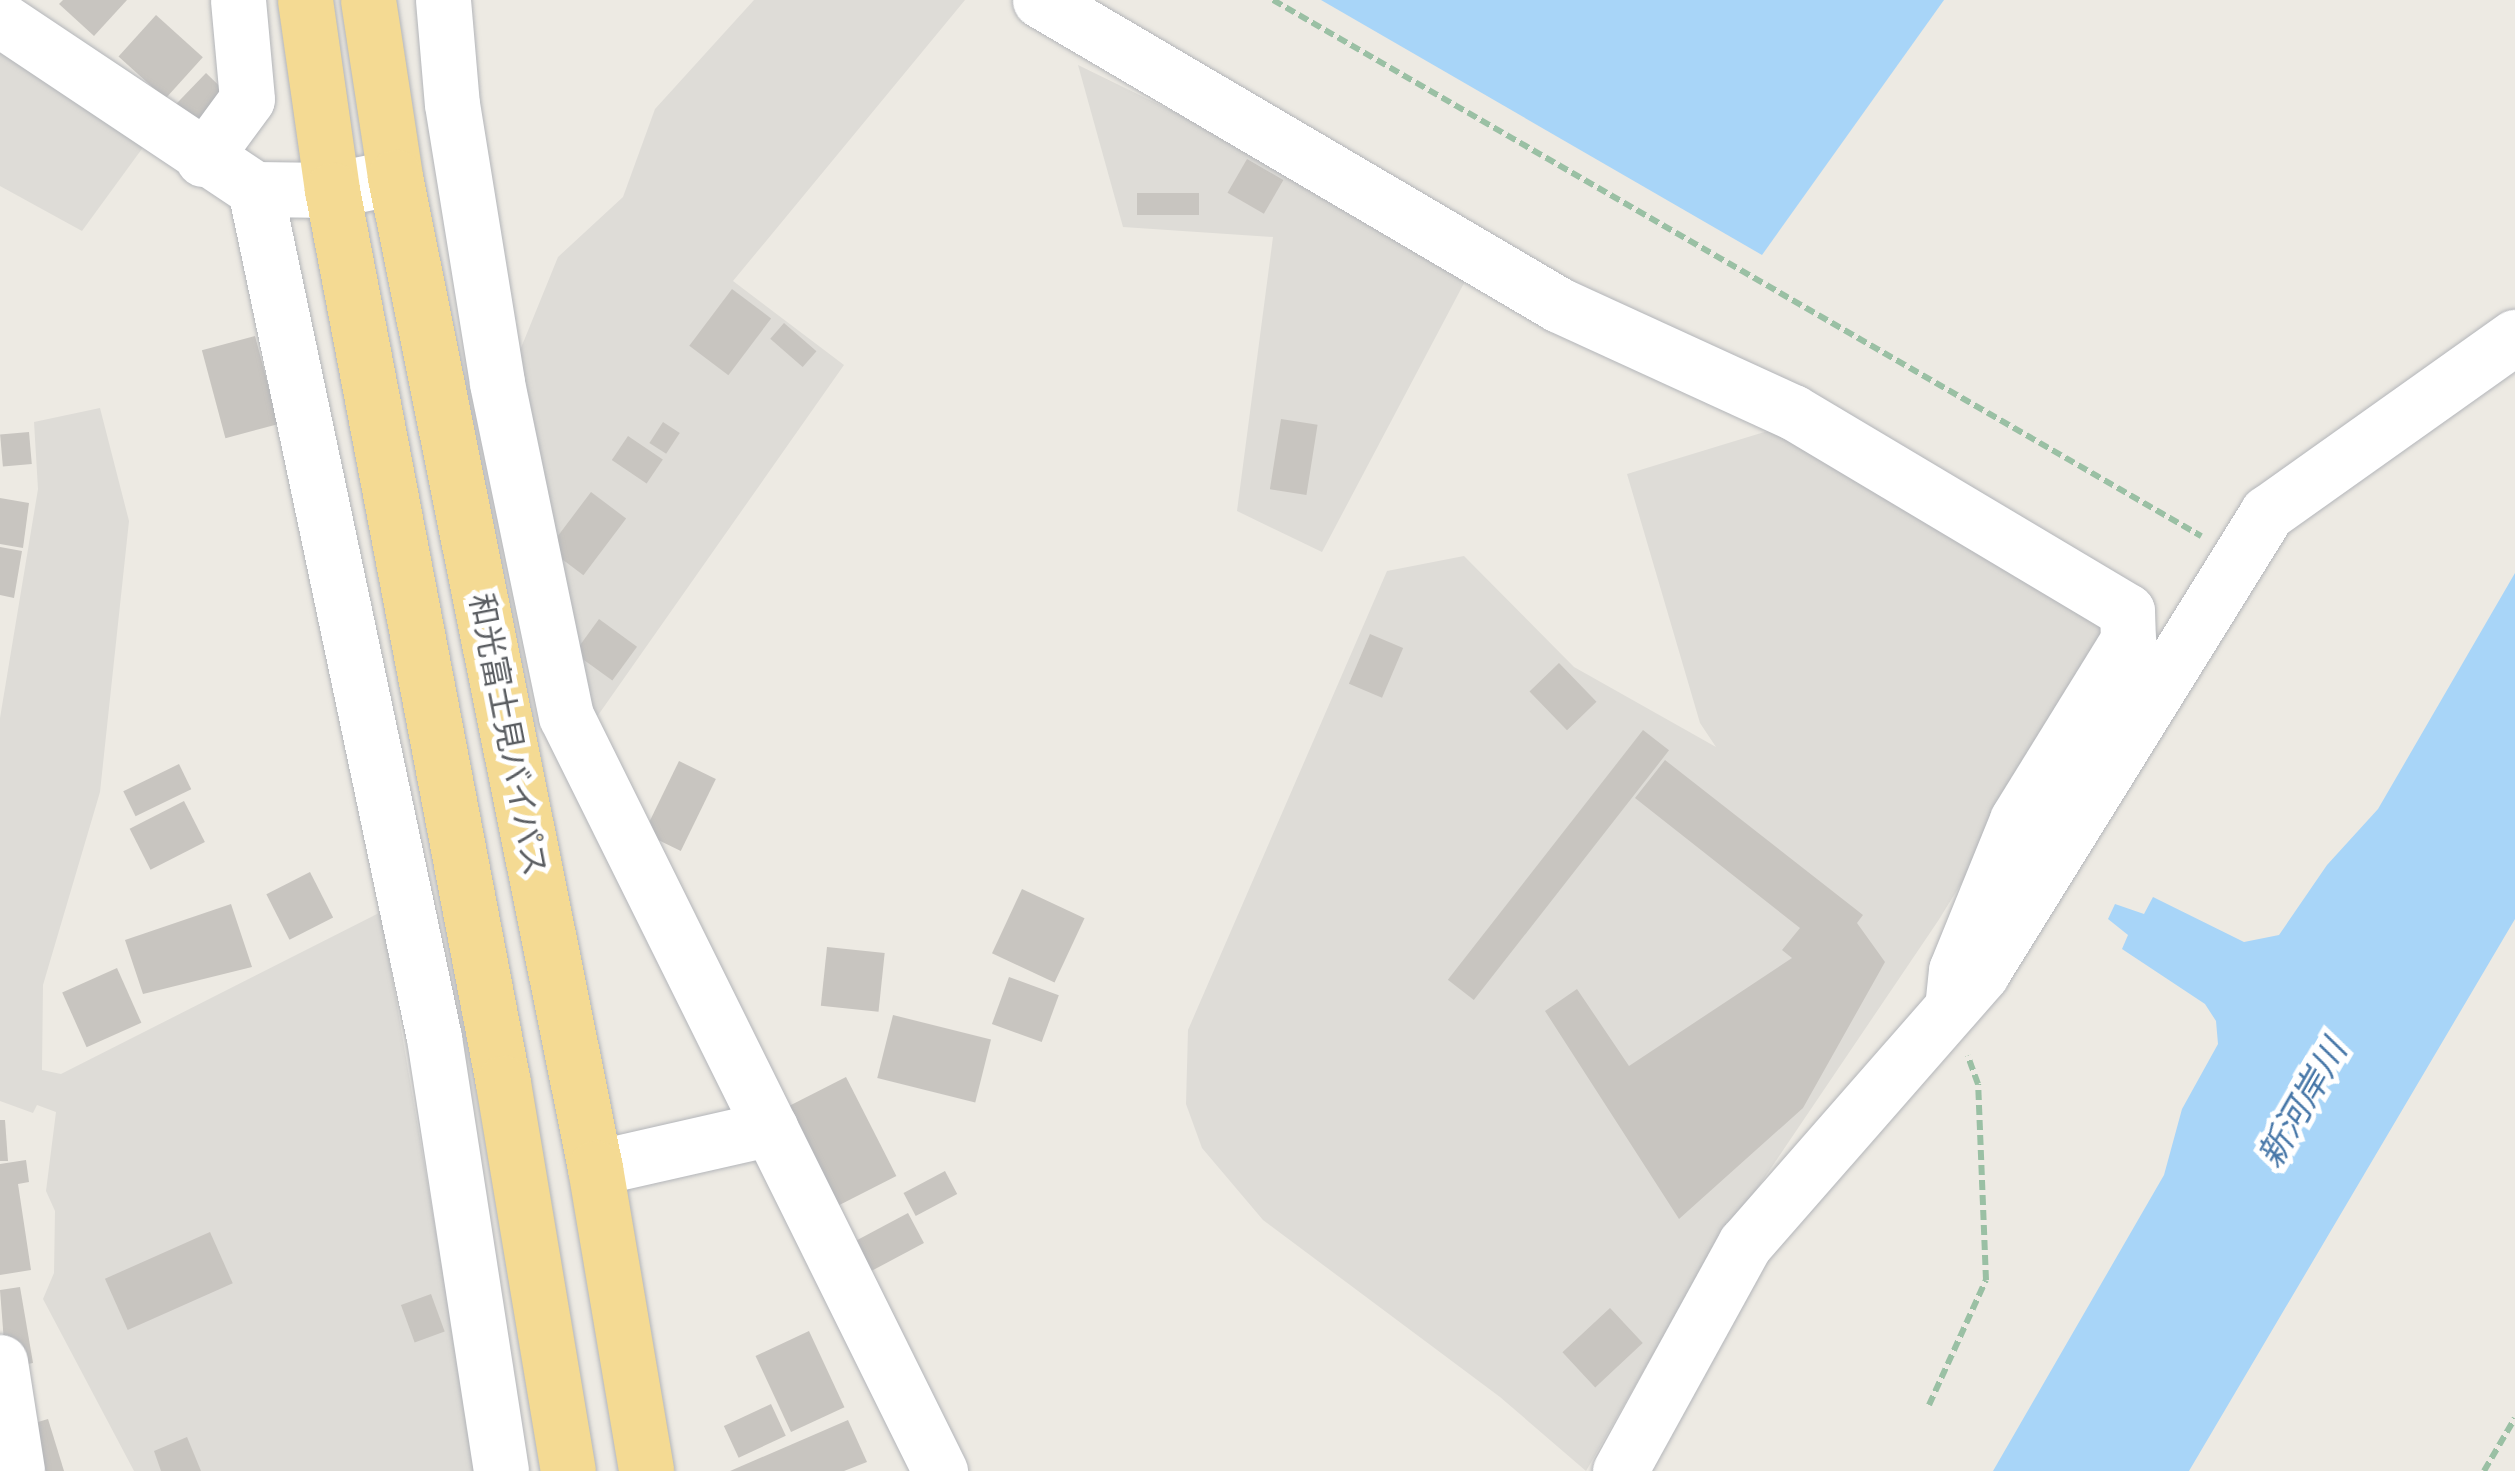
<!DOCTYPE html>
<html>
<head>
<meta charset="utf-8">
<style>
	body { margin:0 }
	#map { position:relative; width:2515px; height:1471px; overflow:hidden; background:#edeae3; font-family:"Varela Round","Noto Sans JP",sans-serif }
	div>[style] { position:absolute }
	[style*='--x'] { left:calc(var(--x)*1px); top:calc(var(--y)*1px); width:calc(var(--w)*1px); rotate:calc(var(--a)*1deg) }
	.industrial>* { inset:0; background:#dedcd7 }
	.water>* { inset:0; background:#a8d5f8 }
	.building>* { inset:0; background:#c8c5c0; transform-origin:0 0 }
	.path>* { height:6px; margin-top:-3px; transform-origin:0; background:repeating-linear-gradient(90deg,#9ac0a4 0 10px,transparent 0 15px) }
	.roads { filter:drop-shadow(0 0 2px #b3b5b9) drop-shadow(0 0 2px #b3b5b9) }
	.minor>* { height:55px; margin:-27.5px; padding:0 27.5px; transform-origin:27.5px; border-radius:27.5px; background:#fff }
	.highway>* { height:55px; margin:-27.5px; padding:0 27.5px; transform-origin:27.5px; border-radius:27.5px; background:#f4da93 }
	span { translate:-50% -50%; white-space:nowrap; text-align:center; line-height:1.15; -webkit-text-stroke:10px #fff; paint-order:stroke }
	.street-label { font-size:32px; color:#5b5e62 }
	.water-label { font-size:35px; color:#4777a8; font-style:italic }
</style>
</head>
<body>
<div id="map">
	<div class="industrial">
		<div style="clip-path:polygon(754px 0,965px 0,733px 281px,844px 365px,594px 721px,512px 370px,558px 257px,623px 197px,655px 109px)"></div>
		<div style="clip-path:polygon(0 44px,144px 146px,82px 231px,0 186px)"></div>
		<div style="clip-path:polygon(1078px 65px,1295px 171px,1471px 270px,1322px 552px,1237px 511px,1273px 237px,1123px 227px)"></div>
		<div style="clip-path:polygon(100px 408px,129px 521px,100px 792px,43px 985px,42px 1070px,61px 1074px,381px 912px,477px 1471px,134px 1471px,43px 1299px,54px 1273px,55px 1211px,46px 1191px,56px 1112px,37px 1105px,33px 1113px,0 1101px,0 718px,38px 489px,34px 422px)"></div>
		<div style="clip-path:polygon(1784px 426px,2109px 616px,2111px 641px,1938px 921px,1698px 1276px,1586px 1471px,1500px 1397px,1263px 1220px,1202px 1148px,1186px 1104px,1188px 1030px,1387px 571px,1464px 556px,1574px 667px,1716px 747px,1700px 723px,1627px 474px)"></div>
	</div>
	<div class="water">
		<div style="clip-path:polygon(1321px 0,1944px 0,1762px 255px)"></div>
		<div style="clip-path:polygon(2515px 573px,2515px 919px,2189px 1471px,1993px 1471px,2164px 1175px,2182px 1109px,2218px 1044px,2216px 1021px,2205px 1004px,2122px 949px,2128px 935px,2108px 919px,2115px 904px,2144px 914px,2153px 897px,2244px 942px,2279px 935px,2327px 865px,2378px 809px)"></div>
	</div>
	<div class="building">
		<div style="clip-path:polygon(63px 0,127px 0,94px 36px,59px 4px)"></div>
		<div style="left:156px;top:15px;width:63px;height:56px;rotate:42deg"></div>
		<div style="left:206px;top:73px;width:33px;height:44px;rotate:44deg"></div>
		<div style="left:1247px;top:159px;width:42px;height:39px;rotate:30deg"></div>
		<div style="left:1137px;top:193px;width:62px;height:22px"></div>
		<div style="left:732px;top:289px;width:49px;height:71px;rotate:37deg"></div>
		<div style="left:784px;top:323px;width:43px;height:21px;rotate:41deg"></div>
		<div style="left:255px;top:336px;width:91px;height:55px;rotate:75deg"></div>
		<div style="left:1281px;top:419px;width:37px;height:71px;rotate:9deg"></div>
		<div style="left:663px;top:422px;width:20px;height:25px;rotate:33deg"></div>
		<div style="left:29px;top:432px;width:32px;height:29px;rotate:85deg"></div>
		<div style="left:628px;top:436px;width:42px;height:29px;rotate:34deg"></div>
		<div style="left:591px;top:492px;width:44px;height:71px;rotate:37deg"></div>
		<div style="clip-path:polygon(0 498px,29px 503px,23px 548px,0 544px)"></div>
		<div style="clip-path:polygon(0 547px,22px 551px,14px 598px,0 595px)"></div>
		<div style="left:599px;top:619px;width:47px;height:42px;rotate:36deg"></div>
		<div style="left:1370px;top:634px;width:36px;height:54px;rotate:23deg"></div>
		<div style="left:1559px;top:663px;width:54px;height:41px;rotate:46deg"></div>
		<div style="left:1643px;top:730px;width:33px;height:317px;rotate:38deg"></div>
		<div style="clip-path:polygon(1665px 760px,1863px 915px,1857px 923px,1885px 962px,1803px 1108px,1679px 1219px,1545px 1011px,1577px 989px,1629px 1066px,1792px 958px,1782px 950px,1800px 928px,1635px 798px)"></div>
		<div style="left:679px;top:761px;width:41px;height:80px;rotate:26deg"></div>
		<div style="left:179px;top:764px;width:28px;height:62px;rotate:64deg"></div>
		<div style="left:184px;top:801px;width:46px;height:61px;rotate:63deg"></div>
		<div style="left:310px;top:872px;width:51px;height:49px;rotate:63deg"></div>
		<div style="left:1022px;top:889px;width:69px;height:71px;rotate:25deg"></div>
		<div style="clip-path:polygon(231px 904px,252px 967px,143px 994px,125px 940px)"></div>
		<div style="left:827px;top:947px;width:58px;height:59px;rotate:6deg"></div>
		<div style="left:117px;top:968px;width:60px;height:60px;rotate:66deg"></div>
		<div style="left:1009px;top:977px;width:53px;height:50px;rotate:20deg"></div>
		<div style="left:893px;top:1015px;width:101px;height:65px;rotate:14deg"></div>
		<div style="left:846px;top:1077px;width:111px;height:70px;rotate:63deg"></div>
		<div style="clip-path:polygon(0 1120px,5px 1120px,8px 1161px,0 1161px)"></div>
		<div style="clip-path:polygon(26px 1160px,29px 1182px,18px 1184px,31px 1270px,0 1275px,0 1164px)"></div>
		<div style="left:945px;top:1171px;width:26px;height:47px;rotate:62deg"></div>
		<div style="left:908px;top:1213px;width:34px;height:67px;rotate:62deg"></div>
		<div style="left:210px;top:1232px;width:56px;height:115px;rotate:66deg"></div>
		<div style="clip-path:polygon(20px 1287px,33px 1363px,6px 1368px,0 1290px)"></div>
		<div style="left:431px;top:1294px;width:40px;height:32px;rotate:70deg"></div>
		<div style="left:1610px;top:1308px;width:48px;height:65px;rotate:47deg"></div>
		<div style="left:809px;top:1331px;width:84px;height:59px;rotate:65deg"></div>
		<div style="left:771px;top:1404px;width:35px;height:52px;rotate:65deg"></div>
		<div style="clip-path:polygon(48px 1419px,64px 1471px,31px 1471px,18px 1428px)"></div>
		<div style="clip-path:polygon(848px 1420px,867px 1462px,844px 1471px,730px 1471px)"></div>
		<div style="clip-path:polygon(187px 1437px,201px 1471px,161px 1471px,154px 1451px)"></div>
	</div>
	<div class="path">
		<div style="--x:1273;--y:0;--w:1072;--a:30.01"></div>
		<div style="--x:1929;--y:1405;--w:137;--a:-65.5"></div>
		<div style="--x:1986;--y:1280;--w:196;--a:-92.3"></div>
		<div style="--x:1978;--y:1084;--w:30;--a:-110"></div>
		<div style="--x:2484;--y:1471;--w:61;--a:-59.7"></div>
	</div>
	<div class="roads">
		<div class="minor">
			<div style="--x:443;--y:0;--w:104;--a:85.1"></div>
			<div style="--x:452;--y:104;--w:283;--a:80.8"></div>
			<div style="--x:497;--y:383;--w:340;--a:78.3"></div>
			<div style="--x:566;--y:716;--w:843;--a:63.65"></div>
			<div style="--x:1040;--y:0;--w:602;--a:30.44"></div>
			<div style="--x:1559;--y:305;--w:257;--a:24.6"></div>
			<div style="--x:1793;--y:412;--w:389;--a:30.8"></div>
			<div style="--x:2127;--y:611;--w:29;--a:88"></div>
			<div style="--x:2128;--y:640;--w:211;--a:121.7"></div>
			<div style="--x:2017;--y:820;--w:162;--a:112.1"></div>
			<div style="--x:1956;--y:970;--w:37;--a:96"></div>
			<div style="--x:0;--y:19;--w:306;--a:33.7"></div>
			<div style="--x:255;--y:189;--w:77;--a:0.7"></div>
			<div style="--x:332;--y:190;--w:64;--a:-11.7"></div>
			<div style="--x:203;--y:159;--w:74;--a:-53.7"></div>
			<div style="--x:247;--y:99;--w:99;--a:-95.2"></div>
			<div style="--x:255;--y:189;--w:868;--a:78.09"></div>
			<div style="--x:434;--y:1038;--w:438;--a:81.2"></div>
			<div style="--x:595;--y:1168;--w:180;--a:-12.8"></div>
			<div style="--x:0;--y:1362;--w:110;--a:81.1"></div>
			<div style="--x:1620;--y:1471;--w:259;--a:-61.2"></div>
			<div style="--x:1745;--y:1244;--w:359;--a:-48.8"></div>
			<div style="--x:1981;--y:974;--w:543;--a:-58.18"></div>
			<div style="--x:2267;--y:513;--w:304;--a:-35.4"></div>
		</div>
		<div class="highway">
			<div style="--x:305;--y:0;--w:192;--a:81.9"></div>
			<div style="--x:332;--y:190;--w:909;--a:79.16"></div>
			<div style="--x:503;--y:1083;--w:393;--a:80.5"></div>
			<div style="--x:368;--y:0;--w:179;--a:81.3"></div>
			<div style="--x:395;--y:177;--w:1011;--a:78.59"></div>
			<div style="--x:595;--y:1168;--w:307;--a:80.4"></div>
		</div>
	</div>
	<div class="street-label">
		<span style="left:507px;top:735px;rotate:79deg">和光富士見バイパス</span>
	</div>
	<div class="water-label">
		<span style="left:2303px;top:1104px;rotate:-60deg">新河岸川</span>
	</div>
</div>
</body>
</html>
